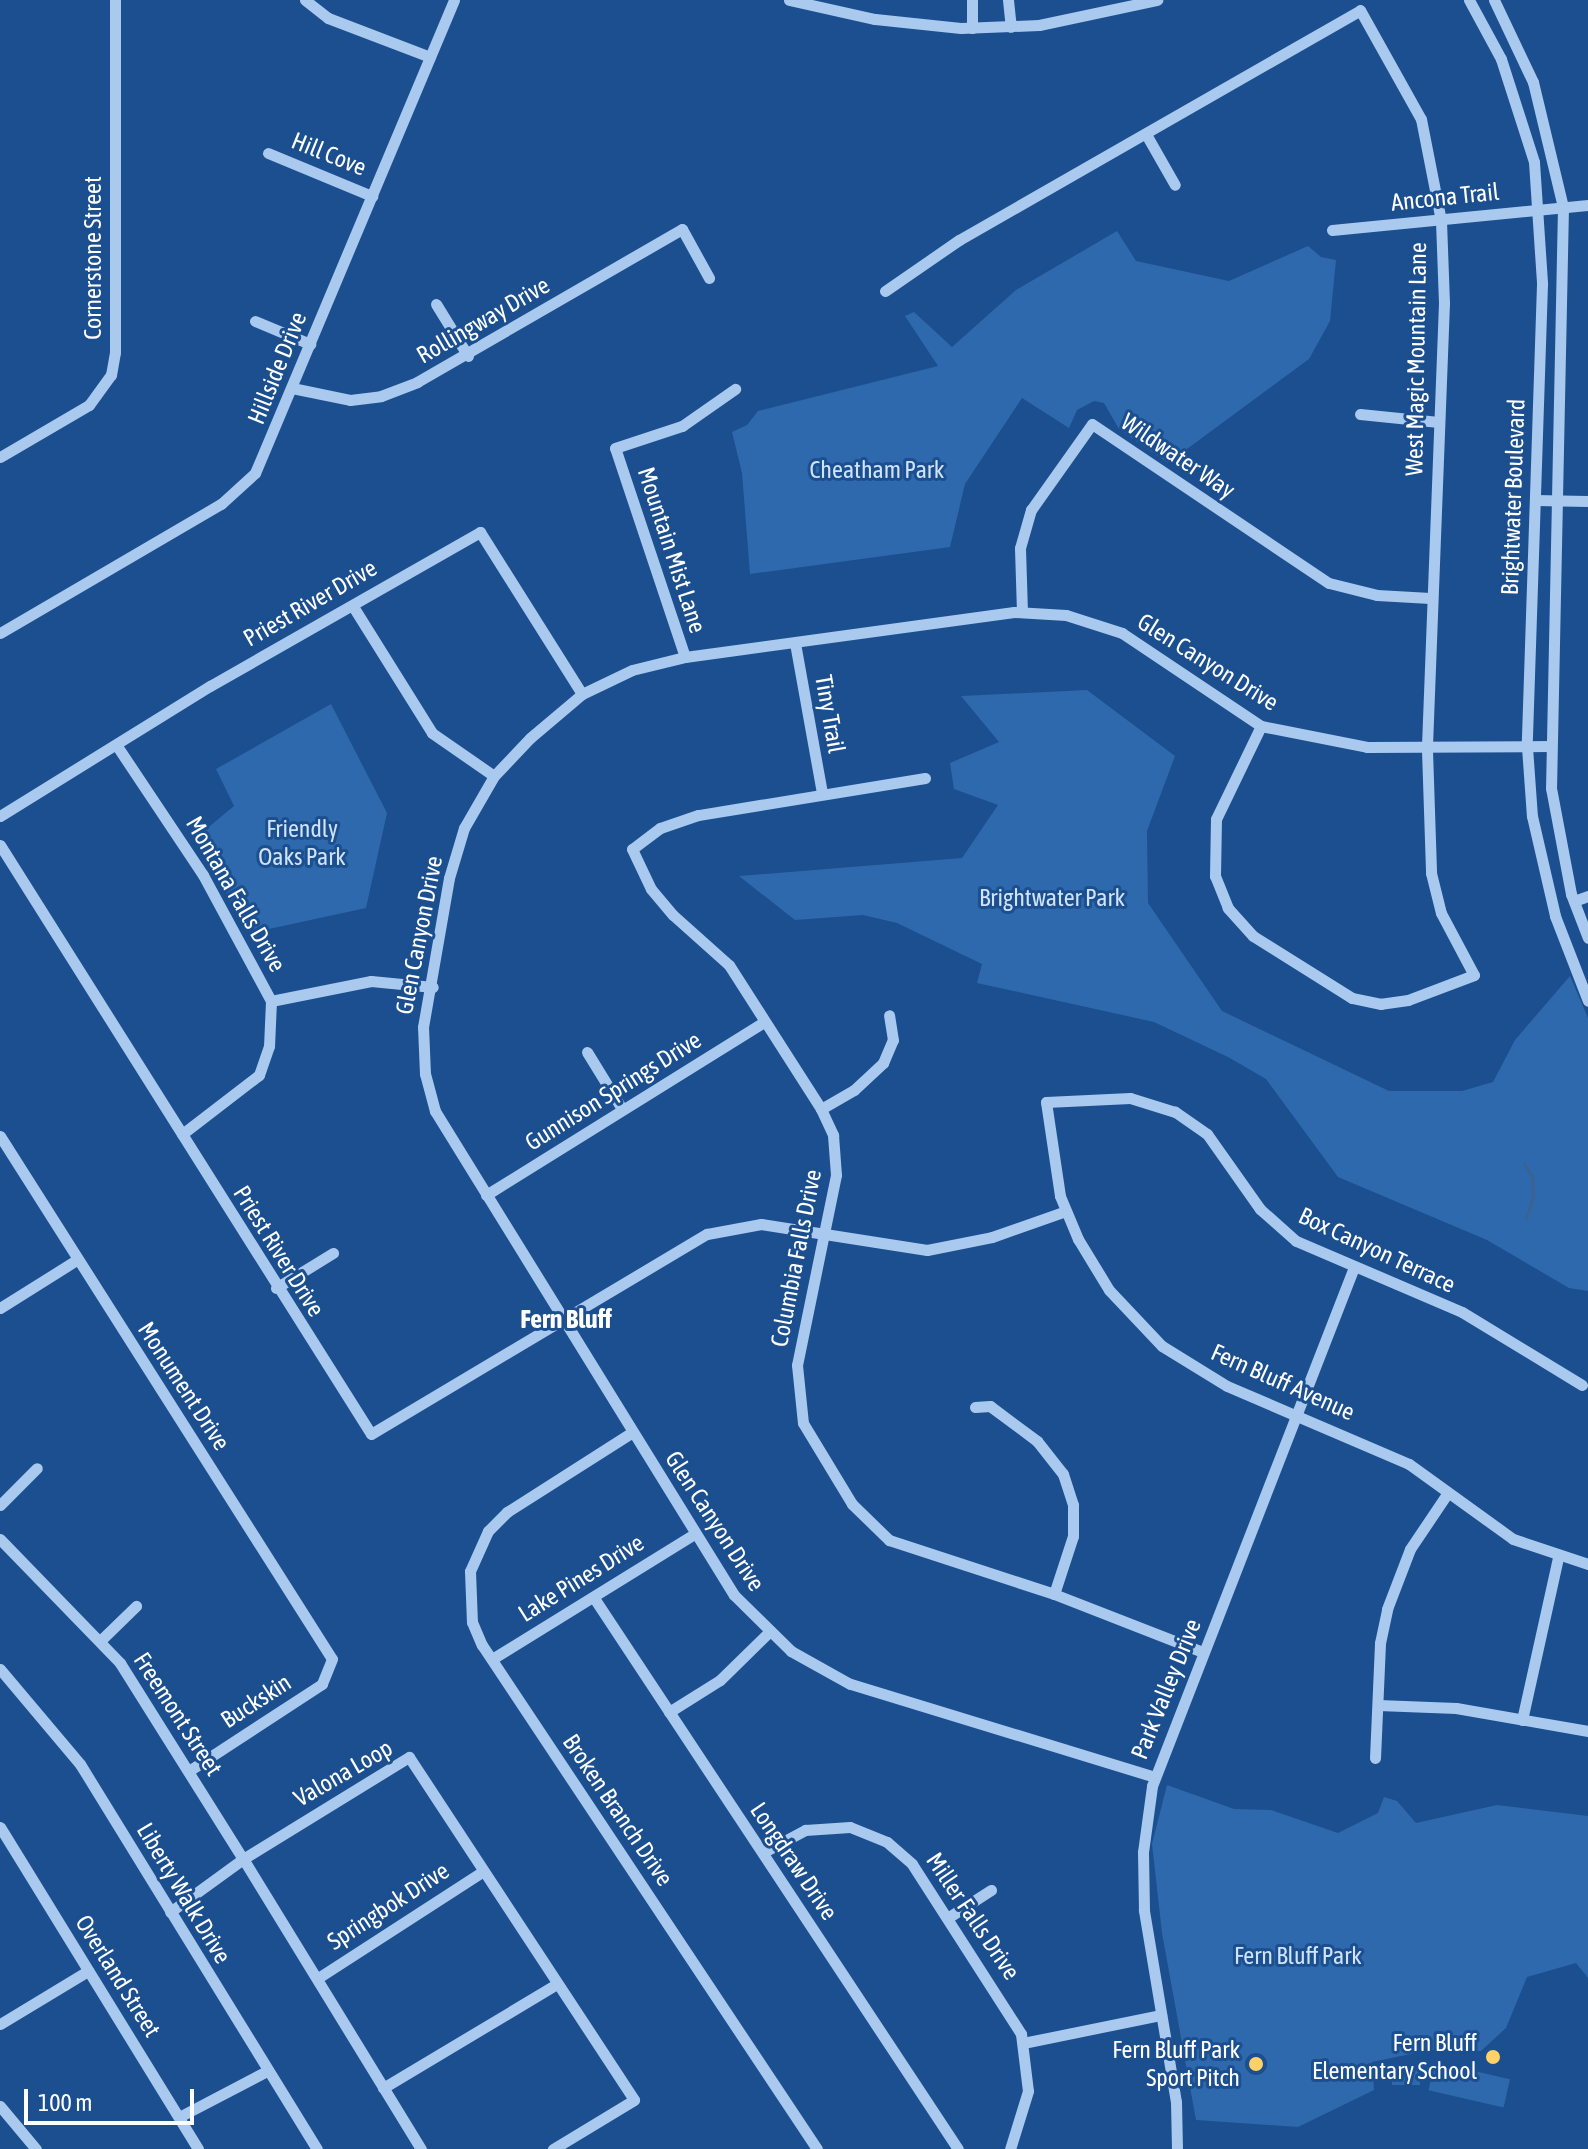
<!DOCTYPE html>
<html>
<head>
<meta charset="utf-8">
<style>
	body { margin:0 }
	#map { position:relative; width:1588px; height:2149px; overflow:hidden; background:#1b4f8f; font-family:"Asap Condensed",sans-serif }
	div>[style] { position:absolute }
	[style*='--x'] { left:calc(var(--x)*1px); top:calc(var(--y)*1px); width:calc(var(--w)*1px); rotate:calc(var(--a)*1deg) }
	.green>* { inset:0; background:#2e69ad; transform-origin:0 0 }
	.stream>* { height:3px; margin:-1.5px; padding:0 1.5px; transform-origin:1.5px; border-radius:1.5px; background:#3c6290 }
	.minor>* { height:11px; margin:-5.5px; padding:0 5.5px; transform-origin:5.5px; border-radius:5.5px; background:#a9c9ee }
	.dots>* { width:22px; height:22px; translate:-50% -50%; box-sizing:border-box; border:4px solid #1b4f8f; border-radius:50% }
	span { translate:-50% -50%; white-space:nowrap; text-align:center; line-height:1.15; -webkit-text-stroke:6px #1b4f8f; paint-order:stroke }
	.street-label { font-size:24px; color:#fff }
	.park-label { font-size:24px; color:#cfe3fa }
	.poi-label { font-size:24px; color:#fff }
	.right { translate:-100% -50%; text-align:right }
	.neighbourhood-label { font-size:26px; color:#fff; font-weight:700 }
	.scale { position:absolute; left:24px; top:2089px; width:170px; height:36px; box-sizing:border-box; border:4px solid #fff; border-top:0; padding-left:10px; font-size:24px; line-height:28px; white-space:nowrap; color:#fff; -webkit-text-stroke:6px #1b4f8f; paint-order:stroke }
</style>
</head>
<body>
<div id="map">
	<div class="green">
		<div style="clip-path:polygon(1117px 231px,1136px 261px,1229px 281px,1308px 246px,1321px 257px,1336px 260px,1330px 321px,1309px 359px,1168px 463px,1119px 429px,1104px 403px,1094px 401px,1077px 410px,1069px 428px,1022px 398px,965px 484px,950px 547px,750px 574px,742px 473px,732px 432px,747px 425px,758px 411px,938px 366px,905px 316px,914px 312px,952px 347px,1016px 290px)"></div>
		<div style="clip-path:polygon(1087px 690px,1175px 756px,1147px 831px,1148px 903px,1222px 1011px,1389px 1091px,1462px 1091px,1493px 1082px,1515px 1040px,1570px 976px,1588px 1018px,1588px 1291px,1569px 1288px,1487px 1240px,1338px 1177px,1266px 1079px,1228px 1057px,1154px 1022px,977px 983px,982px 964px,897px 923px,863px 915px,795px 920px,739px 876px,962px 858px,998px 805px,954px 789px,950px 763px,999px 742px,961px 696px)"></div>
		<div style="clip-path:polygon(331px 704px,387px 813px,366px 908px,250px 933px,193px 840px,234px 806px,216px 769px)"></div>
		<div style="clip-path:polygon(1167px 1785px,1234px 1809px,1271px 1810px,1338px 1833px,1378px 1813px,1384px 1797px,1397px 1801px,1416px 1823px,1497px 1805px,1588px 1816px,1588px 1978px,1576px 1963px,1527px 1977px,1506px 2028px,1481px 2051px,1430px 2050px,1372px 2062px,1374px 2090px,1298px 2127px,1196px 2120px,1162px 1933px,1152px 1844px)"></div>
		<div style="left:1435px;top:2062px;width:77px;height:29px;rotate:13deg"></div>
		<div style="left:1392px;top:2068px;width:28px;height:17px"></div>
	</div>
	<div class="stream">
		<div style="--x:1524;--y:1164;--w:14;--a:56"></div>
		<div style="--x:1532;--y:1176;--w:21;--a:87"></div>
		<div style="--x:1533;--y:1197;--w:22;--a:108"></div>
	</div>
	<div class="minor">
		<div style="--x:305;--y:0;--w:29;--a:38"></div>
		<div style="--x:328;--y:18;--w:109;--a:20.9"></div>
		<div style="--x:789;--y:0;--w:88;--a:12.5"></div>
		<div style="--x:875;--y:19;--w:86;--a:6"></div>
		<div style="--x:961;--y:28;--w:78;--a:-2.2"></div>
		<div style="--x:1039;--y:25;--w:121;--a:-12"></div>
		<div style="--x:1008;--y:0;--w:27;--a:84"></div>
		<div style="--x:1469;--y:0;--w:67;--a:61.5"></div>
		<div style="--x:1501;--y:59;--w:108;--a:72.2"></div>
		<div style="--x:1534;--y:162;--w:122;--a:86.2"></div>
		<div style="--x:1542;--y:284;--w:463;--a:91.9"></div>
		<div style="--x:1527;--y:747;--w:69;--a:85.9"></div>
		<div style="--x:1532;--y:816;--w:103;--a:77"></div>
		<div style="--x:1555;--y:916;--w:91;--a:68.8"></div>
		<div style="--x:1494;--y:0;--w:91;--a:64.6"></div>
		<div style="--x:1533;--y:82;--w:129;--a:76.5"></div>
		<div style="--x:1563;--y:207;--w:581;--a:91.18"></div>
		<div style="--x:1551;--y:788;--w:108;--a:79.3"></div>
		<div style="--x:1571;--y:894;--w:47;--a:68.9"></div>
		<div style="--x:972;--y:28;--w:28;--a:-90"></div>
		<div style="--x:1147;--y:136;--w:56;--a:60.3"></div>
		<div style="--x:268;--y:153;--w:113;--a:22.5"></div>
		<div style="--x:1332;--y:230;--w:257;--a:-5.6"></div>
		<div style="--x:885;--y:291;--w:90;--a:-34.6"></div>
		<div style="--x:959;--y:240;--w:462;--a:-29.8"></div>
		<div style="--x:1360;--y:10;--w:125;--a:60.8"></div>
		<div style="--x:1421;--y:119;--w:104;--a:78.9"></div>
		<div style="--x:1441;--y:221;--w:82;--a:87.9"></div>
		<div style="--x:1444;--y:303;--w:447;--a:92.2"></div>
		<div style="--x:1427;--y:750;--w:123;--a:88.1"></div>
		<div style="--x:1431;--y:873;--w:41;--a:76"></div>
		<div style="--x:1441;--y:913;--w:70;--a:62"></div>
		<div style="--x:1474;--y:975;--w:71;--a:159.3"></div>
		<div style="--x:1408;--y:1000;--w:27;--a:172"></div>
		<div style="--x:1381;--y:1004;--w:30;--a:-168"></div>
		<div style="--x:1352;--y:998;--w:117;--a:-147.9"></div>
		<div style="--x:1253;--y:936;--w:38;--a:-132"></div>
		<div style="--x:1228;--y:908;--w:35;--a:-112"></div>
		<div style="--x:1215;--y:876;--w:57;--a:-89"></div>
		<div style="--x:1216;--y:819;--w:103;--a:-64.2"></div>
		<div style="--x:436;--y:304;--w:61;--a:58.4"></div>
		<div style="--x:255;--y:321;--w:60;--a:22.7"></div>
		<div style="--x:292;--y:388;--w:59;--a:11.7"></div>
		<div style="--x:350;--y:400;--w:31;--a:-7"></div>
		<div style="--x:381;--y:396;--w:39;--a:-21"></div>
		<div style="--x:417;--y:382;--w:306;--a:-30"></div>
		<div style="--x:682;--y:229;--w:56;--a:61.1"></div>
		<div style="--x:1360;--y:414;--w:79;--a:5.8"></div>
		<div style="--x:0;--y:457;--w:103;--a:-30.3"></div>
		<div style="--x:89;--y:405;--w:37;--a:-54"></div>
		<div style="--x:111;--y:375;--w:23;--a:-80"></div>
		<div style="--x:115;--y:352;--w:352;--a:-90"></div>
		<div style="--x:1535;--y:500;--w:53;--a:1.1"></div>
		<div style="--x:354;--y:608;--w:147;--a:58"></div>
		<div style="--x:432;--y:733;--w:75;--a:34.7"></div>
		<div style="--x:1022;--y:612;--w:64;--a:-91.8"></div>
		<div style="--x:1020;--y:548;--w:40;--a:-74"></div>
		<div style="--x:1031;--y:510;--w:105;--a:-54.7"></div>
		<div style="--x:1092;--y:424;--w:285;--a:33.9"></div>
		<div style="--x:1329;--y:583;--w:49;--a:14"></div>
		<div style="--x:1377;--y:595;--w:53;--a:3.2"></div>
		<div style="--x:0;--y:633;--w:256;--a:-30.3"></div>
		<div style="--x:221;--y:504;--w:46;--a:-42.4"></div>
		<div style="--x:255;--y:473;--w:513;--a:-67.18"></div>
		<div style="--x:795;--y:643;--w:152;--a:79.8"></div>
		<div style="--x:685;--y:657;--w:220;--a:-108.5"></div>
		<div style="--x:615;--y:448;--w:71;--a:-18.2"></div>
		<div style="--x:682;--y:426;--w:65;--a:-34.9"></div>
		<div style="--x:117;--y:746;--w:155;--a:56.3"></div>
		<div style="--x:203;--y:875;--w:143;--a:61.6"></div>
		<div style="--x:271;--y:1001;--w:45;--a:92.5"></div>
		<div style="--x:269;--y:1046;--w:31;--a:109"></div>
		<div style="--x:259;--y:1075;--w:97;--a:142.5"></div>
		<div style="--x:925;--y:778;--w:230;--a:170.7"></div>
		<div style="--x:698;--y:815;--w:40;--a:161.1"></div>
		<div style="--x:660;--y:828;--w:35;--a:143"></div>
		<div style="--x:632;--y:849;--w:44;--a:64.6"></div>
		<div style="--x:651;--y:889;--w:34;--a:50"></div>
		<div style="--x:673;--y:915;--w:75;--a:41.8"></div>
		<div style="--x:729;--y:965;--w:171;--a:57.4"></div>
		<div style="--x:821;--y:1109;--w:29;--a:65"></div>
		<div style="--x:833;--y:1135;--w:40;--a:85.7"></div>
		<div style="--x:836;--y:1175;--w:194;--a:101.6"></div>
		<div style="--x:797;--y:1365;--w:58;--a:84.1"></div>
		<div style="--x:803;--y:1423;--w:95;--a:58.8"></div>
		<div style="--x:852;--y:1504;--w:52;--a:44.2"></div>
		<div style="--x:889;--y:1540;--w:174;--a:18.1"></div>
		<div style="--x:1054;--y:1594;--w:160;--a:21.3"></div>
		<div style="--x:0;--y:816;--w:247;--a:-31.8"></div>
		<div style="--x:210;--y:686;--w:311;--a:-29.7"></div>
		<div style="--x:480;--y:532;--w:191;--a:57.8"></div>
		<div style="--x:0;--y:845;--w:696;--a:57.79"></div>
		<div style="--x:371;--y:1434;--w:391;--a:-30.8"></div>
		<div style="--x:707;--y:1234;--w:55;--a:-10.5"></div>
		<div style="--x:761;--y:1224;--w:168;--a:8.9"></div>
		<div style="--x:927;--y:1250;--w:66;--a:-11.3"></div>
		<div style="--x:992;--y:1237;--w:78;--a:-19.4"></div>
		<div style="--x:1574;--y:901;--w:15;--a:-20"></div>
		<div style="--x:271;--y:1001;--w:102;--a:-11.3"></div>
		<div style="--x:371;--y:981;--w:62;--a:5.5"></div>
		<div style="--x:587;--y:1052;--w:67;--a:58.4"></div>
		<div style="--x:821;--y:1109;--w:38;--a:-30"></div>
		<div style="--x:854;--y:1090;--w:40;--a:-43"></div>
		<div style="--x:883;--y:1063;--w:25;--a:-67"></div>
		<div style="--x:893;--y:1040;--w:25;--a:-99"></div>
		<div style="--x:0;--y:1136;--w:619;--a:57.59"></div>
		<div style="--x:332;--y:1659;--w:27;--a:112"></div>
		<div style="--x:322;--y:1684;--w:158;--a:146.9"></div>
		<div style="--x:486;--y:1195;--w:327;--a:-31.9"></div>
		<div style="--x:276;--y:1288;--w:67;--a:-31.6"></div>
		<div style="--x:0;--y:1308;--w:89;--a:-32.1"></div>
		<div style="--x:1582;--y:1385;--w:140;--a:-148.7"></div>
		<div style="--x:1462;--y:1312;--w:181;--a:-156.8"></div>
		<div style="--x:1296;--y:1241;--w:48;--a:-138.4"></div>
		<div style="--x:1260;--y:1209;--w:92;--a:-125.2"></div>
		<div style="--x:1207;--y:1134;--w:39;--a:-145"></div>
		<div style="--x:1175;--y:1112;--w:47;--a:-162.7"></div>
		<div style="--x:1130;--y:1098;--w:84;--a:177.3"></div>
		<div style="--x:1046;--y:1102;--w:95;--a:81.5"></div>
		<div style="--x:1060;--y:1196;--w:47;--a:67.3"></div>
		<div style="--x:1078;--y:1239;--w:60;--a:58.7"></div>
		<div style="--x:1109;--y:1290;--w:77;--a:46.6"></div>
		<div style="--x:1162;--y:1346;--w:76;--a:31.6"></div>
		<div style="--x:1227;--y:1386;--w:198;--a:23.2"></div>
		<div style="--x:1409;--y:1464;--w:128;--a:35.8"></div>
		<div style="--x:1513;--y:1539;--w:79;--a:18.4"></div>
		<div style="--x:975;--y:1407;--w:15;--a:-4"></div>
		<div style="--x:990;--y:1406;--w:59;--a:36.7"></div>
		<div style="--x:1037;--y:1441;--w:42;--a:51.8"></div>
		<div style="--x:1063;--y:1474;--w:33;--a:72"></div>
		<div style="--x:1073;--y:1505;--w:31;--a:90"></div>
		<div style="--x:1073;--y:1536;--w:61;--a:108.1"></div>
		<div style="--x:631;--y:1433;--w:147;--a:147.5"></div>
		<div style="--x:507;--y:1512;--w:27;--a:135"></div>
		<div style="--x:488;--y:1531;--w:44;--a:114.2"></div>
		<div style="--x:470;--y:1571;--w:51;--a:87.8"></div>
		<div style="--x:472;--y:1622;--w:25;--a:67"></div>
		<div style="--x:482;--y:1645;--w:605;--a:56.39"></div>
		<div style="--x:0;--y:1505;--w:52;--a:-45"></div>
		<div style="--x:0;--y:1539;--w:173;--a:45.9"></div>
		<div style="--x:120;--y:1663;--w:231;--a:57.9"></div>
		<div style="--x:243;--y:1859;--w:90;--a:144"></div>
		<div style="--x:594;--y:1598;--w:660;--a:56.55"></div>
		<div style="--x:101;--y:1640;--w:49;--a:-44.2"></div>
		<div style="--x:492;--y:1659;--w:238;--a:-31.7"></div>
		<div style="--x:0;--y:1669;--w:124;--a:49.9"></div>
		<div style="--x:80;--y:1764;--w:452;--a:58.4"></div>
		<div style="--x:1378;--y:1705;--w:78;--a:2.2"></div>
		<div style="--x:1456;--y:1708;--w:134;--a:9.9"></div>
		<div style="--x:669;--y:1712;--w:60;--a:-32.1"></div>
		<div style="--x:720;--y:1680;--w:67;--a:-44.4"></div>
		<div style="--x:1522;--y:1720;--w:167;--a:-77.5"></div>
		<div style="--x:1375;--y:1758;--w:115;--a:-87.5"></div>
		<div style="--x:1380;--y:1643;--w:35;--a:-78"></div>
		<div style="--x:1387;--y:1609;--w:64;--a:-69"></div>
		<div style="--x:1410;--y:1549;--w:66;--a:-56.1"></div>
		<div style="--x:1155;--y:1777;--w:319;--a:-163"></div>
		<div style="--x:850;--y:1684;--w:68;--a:-150.8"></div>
		<div style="--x:791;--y:1651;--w:80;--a:-135.5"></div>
		<div style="--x:734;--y:1595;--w:569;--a:-121.71"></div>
		<div style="--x:435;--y:1111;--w:38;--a:-105"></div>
		<div style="--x:425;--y:1074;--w:47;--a:-92.4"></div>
		<div style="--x:423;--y:1027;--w:151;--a:-80.1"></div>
		<div style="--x:449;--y:878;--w:52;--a:-73.3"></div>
		<div style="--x:464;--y:828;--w:60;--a:-60"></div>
		<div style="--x:494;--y:776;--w:52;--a:-46.5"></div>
		<div style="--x:530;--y:738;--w:68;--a:-40.2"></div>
		<div style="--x:582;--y:694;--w:55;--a:-25.6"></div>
		<div style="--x:632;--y:670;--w:55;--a:-13.8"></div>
		<div style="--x:685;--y:657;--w:332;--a:-7.8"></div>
		<div style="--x:1014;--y:612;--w:52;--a:3.3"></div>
		<div style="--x:1066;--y:615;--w:59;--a:17.8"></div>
		<div style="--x:1122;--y:633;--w:167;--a:33.8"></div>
		<div style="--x:1261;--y:726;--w:108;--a:11.2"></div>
		<div style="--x:1367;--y:747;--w:184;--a:-0.3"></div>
		<div style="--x:0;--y:1827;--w:378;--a:58.4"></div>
		<div style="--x:764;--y:1852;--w:47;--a:-28.2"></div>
		<div style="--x:805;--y:1830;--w:45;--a:-3.8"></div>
		<div style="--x:850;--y:1827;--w:40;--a:22"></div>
		<div style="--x:887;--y:1842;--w:33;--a:41"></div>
		<div style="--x:912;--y:1864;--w:202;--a:57.3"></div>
		<div style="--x:1021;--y:2034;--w:57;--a:83"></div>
		<div style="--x:1028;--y:2091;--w:61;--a:107.2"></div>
		<div style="--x:949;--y:1917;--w:50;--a:-32.7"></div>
		<div style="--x:318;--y:1978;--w:195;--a:-32.9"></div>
		<div style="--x:0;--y:2024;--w:103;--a:-31.1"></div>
		<div style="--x:1023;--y:2043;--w:141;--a:-11.5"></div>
		<div style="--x:383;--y:2088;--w:200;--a:-30.9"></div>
		<div style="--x:0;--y:2106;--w:56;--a:50.1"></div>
		<div style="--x:179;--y:2117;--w:99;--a:-27.6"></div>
		<div style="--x:421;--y:2149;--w:340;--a:-121.5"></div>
		<div style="--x:243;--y:1859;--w:195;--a:-31.6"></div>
		<div style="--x:409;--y:1757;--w:410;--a:56.7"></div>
		<div style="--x:634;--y:2100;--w:95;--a:148.8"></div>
		<div style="--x:1177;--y:2149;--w:47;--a:-91.2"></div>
		<div style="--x:1176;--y:2102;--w:195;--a:-99.5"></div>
		<div style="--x:1144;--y:1910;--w:58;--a:-91"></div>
		<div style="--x:1143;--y:1852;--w:67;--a:-82.2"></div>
		<div style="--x:1152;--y:1786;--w:557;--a:-68.73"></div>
	</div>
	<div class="dots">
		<div style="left:1493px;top:2057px;background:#ffd166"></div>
		<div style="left:1256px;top:2064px;background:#ffd166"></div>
	</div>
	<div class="street-label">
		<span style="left:329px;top:154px;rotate:22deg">Hill Cove</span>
		<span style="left:1445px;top:197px;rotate:-6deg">Ancona Trail</span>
		<span style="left:93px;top:258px;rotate:-90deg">Cornerstone Street</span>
		<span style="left:483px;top:320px;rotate:-30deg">Rollingway Drive</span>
		<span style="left:1416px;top:359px;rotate:-89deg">West Magic Mountain Lane</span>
		<span style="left:277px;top:368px;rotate:-68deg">Hillside Drive</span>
		<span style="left:1178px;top:456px;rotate:34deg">Wildwater Way</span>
		<span style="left:1513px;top:497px;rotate:-88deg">Brightwater Boulevard</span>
		<span style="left:672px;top:550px;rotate:72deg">Mountain Mist Lane</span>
		<span style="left:310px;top:603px;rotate:-30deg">Priest River Drive</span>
		<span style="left:1208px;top:662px;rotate:32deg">Glen Canyon Drive</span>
		<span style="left:830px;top:714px;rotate:80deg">Tiny Trail</span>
		<span style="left:236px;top:894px;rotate:60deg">Montana Falls Drive</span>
		<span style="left:419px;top:935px;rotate:-79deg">Glen Canyon Drive</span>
		<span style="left:613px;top:1091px;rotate:-32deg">Gunnison Springs Drive</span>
		<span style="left:1377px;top:1250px;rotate:25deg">Box Canyon Terrace</span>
		<span style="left:279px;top:1251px;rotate:58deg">Priest River Drive</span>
		<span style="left:796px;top:1258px;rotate:-79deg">Columbia Falls Drive</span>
		<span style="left:1283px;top:1382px;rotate:24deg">Fern Bluff Avenue</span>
		<span style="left:184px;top:1386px;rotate:57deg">Monument Drive</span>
		<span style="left:715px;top:1521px;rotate:57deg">Glen Canyon Drive</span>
		<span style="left:581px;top:1578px;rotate:-32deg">Lake Pines Drive</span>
		<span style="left:1166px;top:1689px;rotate:-68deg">Park Valley Drive</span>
		<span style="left:256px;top:1701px;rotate:-33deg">Buckskin</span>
		<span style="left:178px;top:1714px;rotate:57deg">Freemont Street</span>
		<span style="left:343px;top:1773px;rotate:-30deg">Valona Loop</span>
		<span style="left:618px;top:1810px;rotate:56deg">Broken Branch Drive</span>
		<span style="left:794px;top:1861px;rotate:56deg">Longdraw Drive</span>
		<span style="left:184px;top:1893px;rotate:59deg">Liberty Walk Drive</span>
		<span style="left:388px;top:1906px;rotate:-33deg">Springbok Drive</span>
		<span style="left:973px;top:1916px;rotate:56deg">Miller Falls Drive</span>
		<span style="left:118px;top:1976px;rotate:58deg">Overland Street</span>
	</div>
	<div class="park-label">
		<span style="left:877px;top:470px">Cheatham Park</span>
		<span style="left:302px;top:843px">Friendly<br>Oaks Park</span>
		<span style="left:1052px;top:898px">Brightwater Park</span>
		<span style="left:1298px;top:1956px">Fern Bluff Park</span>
	</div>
	<div class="poi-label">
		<span class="right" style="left:1477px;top:2057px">Fern Bluff<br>Elementary School</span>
		<span class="right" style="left:1240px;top:2064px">Fern Bluff Park<br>Sport Pitch</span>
	</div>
	<div class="neighbourhood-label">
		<span style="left:566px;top:1320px">Fern Bluff</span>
	</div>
	<div class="scale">100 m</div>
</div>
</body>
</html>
